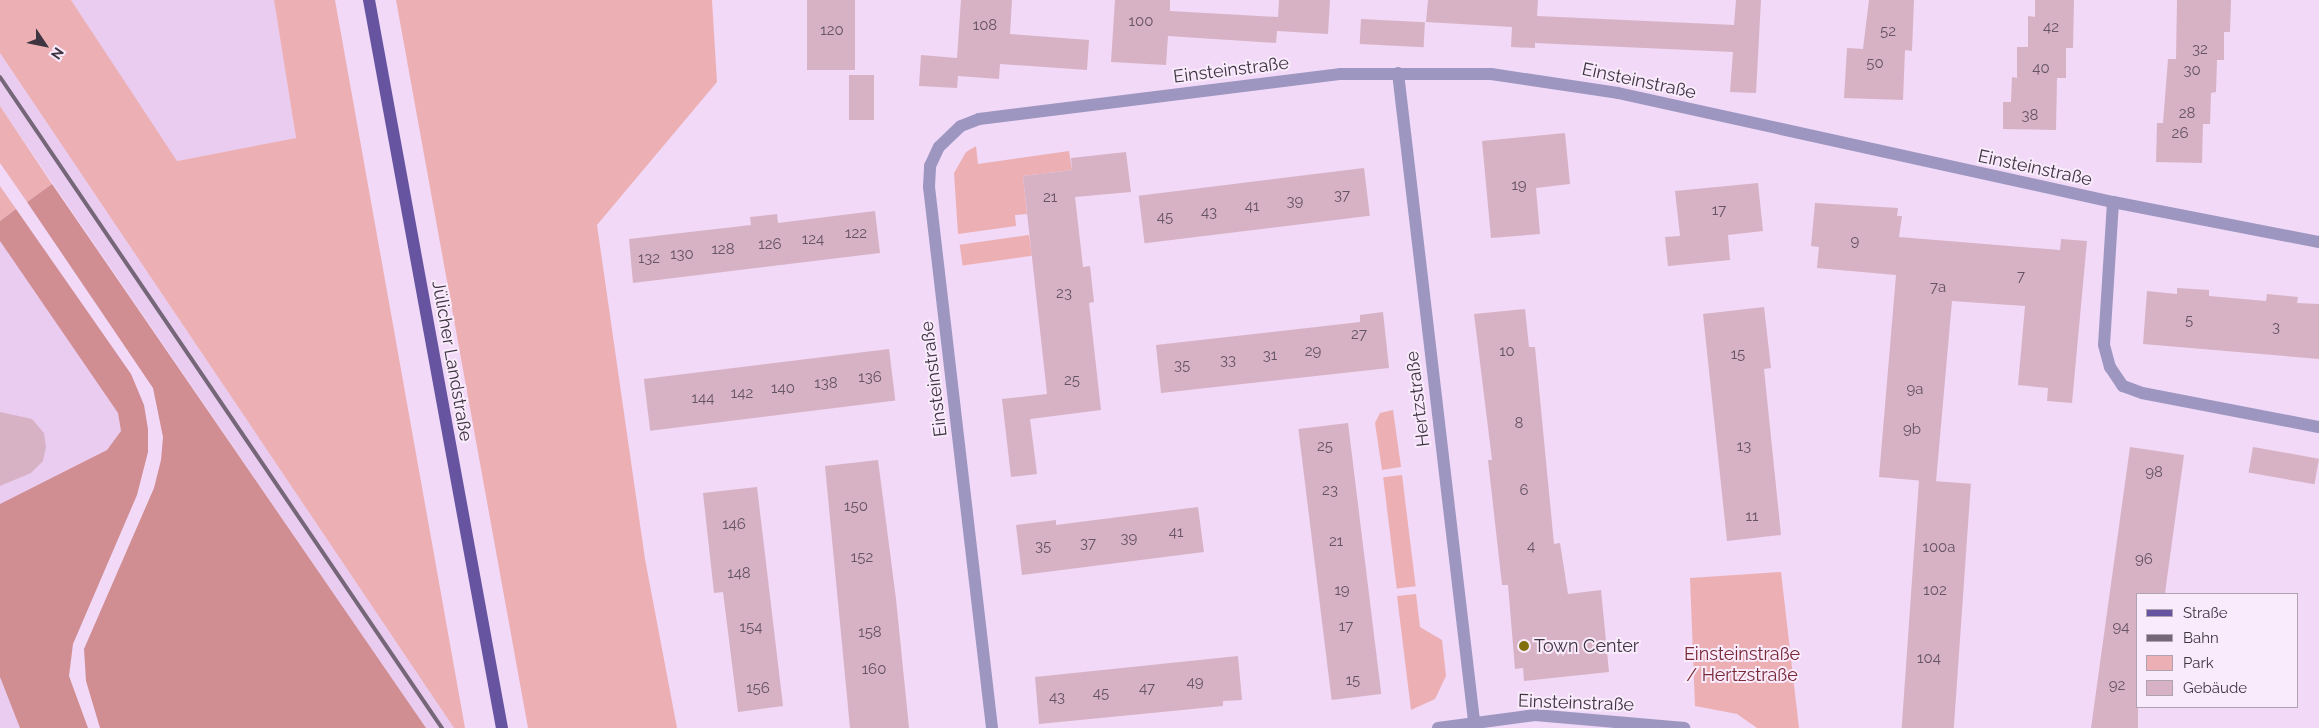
<!DOCTYPE html>
<html>
<head>
<meta charset="utf-8">
<style>
	body { margin:0 }
	#map { position:relative; width:2319px; height:728px; overflow:hidden; background:#f1d9f7; font-family:Raleway,sans-serif }
	div>[style] { position:absolute }
	[style*='--x'] { left:calc(var(--x)*1px); top:calc(var(--y)*1px); width:calc(var(--w)*1px); rotate:calc(var(--a)*1deg) }
	.built>* { inset:0; background:#e9ccf0 }
	.green>* { inset:0; background:#ecb0b4; transform-origin:0 0 }
	.forest>* { inset:0; background:#d08d92 }
	.building>* { inset:0; background:#d7b2c4; transform-origin:0 0 }
	.minor>* { height:12px; margin:-6px; padding:0 6px; transform-origin:6px; border-radius:6px; background:#9d96c1 }
	.primary>* { height:12px; margin:-6px; padding:0 6px; transform-origin:6px; border-radius:6px; background:#6654a1 }
	.rail>* { height:4px; margin:-2px; padding:0 2px; transform-origin:2px; border-radius:2px; background:#756678 }
	.dots>* { width:14px; height:14px; translate:-50% -50%; box-sizing:border-box; border:2px solid #f9eafc; border-radius:50% }
	span { translate:-50% -50%; white-space:nowrap; text-align:center; line-height:1.15; -webkit-text-stroke:4px #f9eafc; paint-order:stroke }
	.number-label { font-size:15px; color:#655462 }
	.number-label span { -webkit-text-stroke-width:0 }
	.street-label { font-size:18px; color:#3f3541 }
	.poi-label { font-size:18px; color:#3f3541 }
	.left { translate:0 -50%; text-align:left }
	.park-label { font-size:18px; color:#792935 }
	.legend { position:absolute; left:2136px; top:593px; width:162px; height:115px; box-sizing:border-box; background:#f9eafc; border:1px solid #afa2b1; margin:0; padding:6px 9px; list-style:none; font-size:15px; color:#3f3541 }
	.legend li { display:flex; align-items:center; gap:10px; height:25px }
	.legend b { width:25px; border:1px solid #afa2b1 }
	.north { position:absolute; left:20px; top:20px; width:50px; height:50px; -webkit-text-stroke:4px #f9eafc; paint-order:stroke; rotate:124deg; font-size:14px; font-weight:700; line-height:20px; text-align:center; color:#3f3541 }
	.north::after { content:''; display:block; margin:auto; width:18px; height:22px; background:#3f3541; clip-path:polygon(50% 0,100% 100%,50% 72%,0 100%) }
</style>
</head>
<body>
<div id="map">
	<div class="built">
		<div style="clip-path:polygon(71px 0,274px 0,296px 138px,176px 161px)"></div>
		<div style="clip-path:polygon(0 53px,454px 728px,426px 728px,0 106px)"></div>
		<div style="clip-path:polygon(0 241px,118px 413px,121px 431px,107px 450px,0 504px)"></div>
		<div style="clip-path:polygon(0 677px,20px 728px,0 728px)"></div>
	</div>
	<div class="green">
		<div style="clip-path:polygon(0 0,71px 0,177px 161px,296px 138px,274px 0,335px 0,465px 728px,454px 728px,0 53px)"></div>
		<div style="clip-path:polygon(396px 0,712px 0,717px 82px,597px 225px,645px 559px,677px 728px,528px 728px)"></div>
		<div style="clip-path:polygon(0 106px,52px 184px,27px 202px,0 163px)"></div>
		<div style="clip-path:polygon(976px 146px,978px 164px,1069px 151px,1072px 170px,1023px 176px,1027px 214px,1015px 215px,1016px 226px,958px 234px,954px 173px,966px 152px)"></div>
		<div style="clip-path:polygon(0 186px,16px 209px,0 221px)"></div>
		<div style="left:1029px;top:235px;width:21px;height:70px;rotate:82deg"></div>
		<div style="clip-path:polygon(1393px 410px,1401px 467px,1382px 470px,1375px 423px,1380px 413px)"></div>
		<div style="left:1402px;top:475px;width:112px;height:19px;rotate:83deg"></div>
		<div style="clip-path:polygon(1781px 572px,1799px 728px,1757px 728px,1737px 714px,1695px 706px,1690px 578px)"></div>
		<div style="clip-path:polygon(1416px 594px,1420px 627px,1442px 640px,1446px 676px,1435px 699px,1411px 710px,1397px 596px)"></div>
	</div>
	<div class="forest">
		<div style="clip-path:polygon(52px 184px,426px 728px,100px 728px,86px 681px,84px 649px,154px 488px,161px 460px,163px 437px,153px 388px,27px 202px)"></div>
		<div style="clip-path:polygon(16px 209px,131px 374px,144px 405px,148px 429px,148px 452px,137px 495px,73px 644px,69px 676px,88px 728px,20px 728px,0 677px,0 504px,107px 450px,121px 431px,118px 413px,0 241px,0 221px)"></div>
	</div>
	<div class="building">
		<div style="left:807px;top:0;width:48px;height:70px"></div>
		<div style="clip-path:polygon(961px 0,1012px 0,1010px 34px,1089px 40px,1087px 70px,1000px 64px,999px 79px,958px 76px,957px 88px,919px 86px,921px 55px,957px 58px)"></div>
		<div style="clip-path:polygon(1115px 0,1170px 0,1170px 11px,1278px 17px,1279px 0,1330px 0,1328px 34px,1277px 31px,1276px 43px,1168px 36px,1166px 65px,1111px 62px)"></div>
		<div style="clip-path:polygon(1428px 0,1538px 0,1537px 16px,1734px 25px,1736px 0,1761px 0,1756px 93px,1730px 92px,1733px 52px,1535px 43px,1535px 48px,1511px 47px,1512px 27px,1426px 22px)"></div>
		<div style="clip-path:polygon(1869px 0,1914px 0,1912px 51px,1905px 50px,1903px 100px,1844px 98px,1847px 48px,1863px 49px)"></div>
		<div style="clip-path:polygon(2035px 0,2074px 0,2073px 48px,2066px 48px,2066px 78px,2057px 78px,2056px 130px,2003px 129px,2003px 102px,2011px 102px,2012px 77px,2017px 78px,2017px 47px,2028px 47px,2028px 16px,2035px 17px)"></div>
		<div style="clip-path:polygon(2177px 0,2231px 0,2230px 32px,2224px 32px,2224px 60px,2217px 60px,2216px 92px,2211px 93px,2210px 124px,2203px 124px,2202px 163px,2156px 162px,2157px 123px,2163px 123px,2168px 59px,2176px 59px)"></div>
		<div style="left:1361px;top:19px;width:64px;height:25px;rotate:3deg"></div>
		<div style="left:849px;top:75px;width:25px;height:45px"></div>
		<div style="clip-path:polygon(1565px 133px,1570px 184px,1536px 188px,1540px 234px,1491px 238px,1482px 141px)"></div>
		<div style="clip-path:polygon(1126px 152px,1131px 192px,1075px 197px,1083px 267px,1090px 266px,1094px 302px,1089px 303px,1101px 410px,1030px 419px,1037px 474px,1011px 477px,1002px 399px,1047px 394px,1023px 176px,1072px 170px,1071px 158px)"></div>
		<div style="left:1364px;top:168px;width:48px;height:227px;rotate:83deg"></div>
		<div style="clip-path:polygon(1758px 183px,1763px 231px,1728px 235px,1730px 260px,1668px 266px,1665px 237px,1680px 236px,1675px 191px)"></div>
		<div style="clip-path:polygon(1815px 203px,1898px 208px,1897px 216px,1902px 216px,1899px 237px,2060px 250px,2061px 239px,2087px 241px,2072px 403px,2047px 401px,2048px 388px,2018px 385px,2025px 306px,1952px 301px,1936px 482px,1879px 477px,1896px 275px,1817px 268px,1819px 247px,1811px 246px)"></div>
		<div style="clip-path:polygon(875px 211px,880px 253px,633px 283px,629px 239px,751px 225px,750px 217px,777px 214px,778px 223px)"></div>
		<div style="clip-path:polygon(2177px 288px,2209px 290px,2209px 296px,2266px 301px,2267px 294px,2298px 297px,2297px 303px,2319px 304px,2319px 359px,2143px 344px,2147px 291px,2177px 294px)"></div>
		<div style="clip-path:polygon(1764px 307px,1771px 368px,1764px 369px,1781px 535px,1727px 541px,1703px 314px)"></div>
		<div style="clip-path:polygon(1525px 309px,1529px 347px,1535px 347px,1554px 544px,1560px 543px,1568px 594px,1601px 590px,1609px 672px,1524px 681px,1523px 668px,1515px 669px,1508px 585px,1502px 585px,1488px 460px,1492px 460px,1474px 314px)"></div>
		<div style="clip-path:polygon(1383px 312px,1389px 368px,1161px 393px,1156px 345px,1360px 322px,1360px 315px)"></div>
		<div style="left:889px;top:349px;width:52px;height:247px;rotate:83deg"></div>
		<div style="clip-path:polygon(0 412px,32px 419px,44px 433px,46px 447px,43px 461px,31px 473px,0 486px)"></div>
		<div style="left:1348px;top:423px;width:273px;height:50px;rotate:83deg"></div>
		<div style="clip-path:polygon(2130px 447px,2184px 455px,2168px 571px,2165px 594px,2138px 594px,2138px 728px,2091px 728px)"></div>
		<div style="left:2253px;top:447px;width:67px;height:26px;rotate:10deg"></div>
		<div style="clip-path:polygon(878px 460px,896px 599px,909px 728px,850px 728px,825px 466px)"></div>
		<div style="left:1919px;top:480px;width:52px;height:249px;rotate:4deg"></div>
		<div style="clip-path:polygon(757px 487px,783px 706px,738px 712px,723px 592px,714px 593px,703px 493px)"></div>
		<div style="clip-path:polygon(1198px 507px,1204px 552px,1022px 575px,1016px 525px,1056px 520px,1056px 525px)"></div>
		<div style="clip-path:polygon(1238px 656px,1242px 700px,1223px 701px,1223px 706px,1039px 724px,1035px 677px)"></div>
	</div>
	<div class="minor">
		<div style="--x:1398;--y:73;--w:652;--a:83.31"></div>
		<div style="--x:2113;--y:202;--w:143;--a:93.6"></div>
		<div style="--x:2104;--y:345;--w:23;--a:75"></div>
		<div style="--x:2110;--y:367;--w:23;--a:56"></div>
		<div style="--x:2123;--y:386;--w:20;--a:20"></div>
		<div style="--x:2142;--y:393;--w:180;--a:10.9"></div>
		<div style="--x:992;--y:728;--w:545;--a:-96.64"></div>
		<div style="--x:929;--y:187;--w:21;--a:-87"></div>
		<div style="--x:930;--y:166;--w:21;--a:-65"></div>
		<div style="--x:939;--y:147;--w:30;--a:-44"></div>
		<div style="--x:961;--y:126;--w:19;--a:-21"></div>
		<div style="--x:979;--y:119;--w:365;--a:-7.1"></div>
		<div style="--x:1341;--y:74;--w:150;--a:0"></div>
		<div style="--x:1491;--y:74;--w:128;--a:8.5"></div>
		<div style="--x:1618;--y:93;--w:507;--a:12.42"></div>
		<div style="--x:2113;--y:202;--w:210;--a:11"></div>
		<div style="--x:1438;--y:728;--w:98;--a:-7.6"></div>
		<div style="--x:1535;--y:715;--w:150;--a:5"></div>
	</div>
	<div class="primary">
		<div style="--x:369;--y:0;--w:740;--a:79.65"></div>
	</div>
	<div class="rail">
		<div style="--x:0;--y:77;--w:787;--a:55.83"></div>
	</div>
	<div class="dots">
		<div style="left:1524px;top:646px;background:#82700f"></div>
	</div>
	<div class="number-label">
		<span style="left:1141px;top:22px">100</span>
		<span style="left:985px;top:26px">108</span>
		<span style="left:2051px;top:28px">42</span>
		<span style="left:832px;top:31px">120</span>
		<span style="left:1888px;top:32px">52</span>
		<span style="left:2200px;top:50px">32</span>
		<span style="left:1875px;top:64px">50</span>
		<span style="left:2041px;top:69px">40</span>
		<span style="left:2192px;top:71px">30</span>
		<span style="left:2187px;top:114px">28</span>
		<span style="left:2030px;top:116px">38</span>
		<span style="left:2180px;top:134px">26</span>
		<span style="left:1519px;top:186px">19</span>
		<span style="left:1342px;top:196px">37</span>
		<span style="left:1050px;top:198px">21</span>
		<span style="left:1295px;top:202px">39</span>
		<span style="left:1252px;top:207px">41</span>
		<span style="left:1719px;top:211px">17</span>
		<span style="left:1209px;top:213px">43</span>
		<span style="left:1165px;top:218px">45</span>
		<span style="left:856px;top:234px">122</span>
		<span style="left:813px;top:240px">124</span>
		<span style="left:1855px;top:242px">9</span>
		<span style="left:770px;top:245px">126</span>
		<span style="left:723px;top:250px">128</span>
		<span style="left:682px;top:255px">130</span>
		<span style="left:649px;top:259px">132</span>
		<span style="left:2021px;top:277px">7</span>
		<span style="left:1938px;top:288px">7a</span>
		<span style="left:1064px;top:294px">23</span>
		<span style="left:2189px;top:321px">5</span>
		<span style="left:2276px;top:328px">3</span>
		<span style="left:1359px;top:335px">27</span>
		<span style="left:1313px;top:352px">29</span>
		<span style="left:1507px;top:352px">10</span>
		<span style="left:1738px;top:355px">15</span>
		<span style="left:1270px;top:356px">31</span>
		<span style="left:1228px;top:361px">33</span>
		<span style="left:1182px;top:366px">35</span>
		<span style="left:870px;top:378px">136</span>
		<span style="left:1072px;top:381px">25</span>
		<span style="left:826px;top:384px">138</span>
		<span style="left:783px;top:389px">140</span>
		<span style="left:1915px;top:390px">9a</span>
		<span style="left:742px;top:394px">142</span>
		<span style="left:703px;top:399px">144</span>
		<span style="left:1519px;top:424px">8</span>
		<span style="left:1912px;top:430px">9b</span>
		<span style="left:1325px;top:447px">25</span>
		<span style="left:1744px;top:447px">13</span>
		<span style="left:2154px;top:473px">98</span>
		<span style="left:1330px;top:491px">23</span>
		<span style="left:1524px;top:491px">6</span>
		<span style="left:856px;top:507px">150</span>
		<span style="left:1752px;top:517px">11</span>
		<span style="left:734px;top:525px">146</span>
		<span style="left:1176px;top:533px">41</span>
		<span style="left:1129px;top:539px">39</span>
		<span style="left:1336px;top:542px">21</span>
		<span style="left:1088px;top:544px">37</span>
		<span style="left:1043px;top:547px">35</span>
		<span style="left:1531px;top:547px">4</span>
		<span style="left:1939px;top:548px">100a</span>
		<span style="left:862px;top:558px">152</span>
		<span style="left:2144px;top:560px">96</span>
		<span style="left:739px;top:574px">148</span>
		<span style="left:1342px;top:591px">19</span>
		<span style="left:1935px;top:591px">102</span>
		<span style="left:1346px;top:627px">17</span>
		<span style="left:751px;top:628px">154</span>
		<span style="left:2121px;top:628px">94</span>
		<span style="left:870px;top:633px">158</span>
		<span style="left:1929px;top:659px">104</span>
		<span style="left:874px;top:670px">160</span>
		<span style="left:1353px;top:681px">15</span>
		<span style="left:1195px;top:683px">49</span>
		<span style="left:2117px;top:686px">92</span>
		<span style="left:758px;top:689px">156</span>
		<span style="left:1147px;top:689px">47</span>
		<span style="left:1101px;top:694px">45</span>
		<span style="left:1057px;top:698px">43</span>
	</div>
	<div class="street-label">
		<span style="left:1231px;top:70px;rotate:-7deg">Einsteinstraße</span>
		<span style="left:1639px;top:81px;rotate:12deg">Einsteinstraße</span>
		<span style="left:2035px;top:168px;rotate:12deg">Einsteinstraße</span>
		<span style="left:452px;top:361px;rotate:80deg">Jülicher Landstraße</span>
		<span style="left:934px;top:379px;rotate:-97deg">Einsteinstraße</span>
		<span style="left:1418px;top:399px;rotate:-97deg">Hertzstraße</span>
		<span style="left:1576px;top:703px;rotate:2deg">Einsteinstraße</span>
	</div>
	<div class="poi-label">
		<span class="left" style="left:1534px;top:646px">Town Center</span>
	</div>
	<div class="park-label">
		<span style="left:1742px;top:665px">Einsteinstraße<br>/ Hertzstraße</span>
	</div>
	<ul class="legend">
	<li><b style="height:6px;background:#6654a1"></b>Straße</li>
	<li><b style="height:6px;background:#756678"></b>Bahn</li>
	<li><b style="height:14px;background:#ecb0b4"></b>Park</li>
	<li><b style="height:14px;background:#d7b2c4"></b>Gebäude</li>
	</ul>
	<div class="north">N</div>
</div>
</body>
</html>
